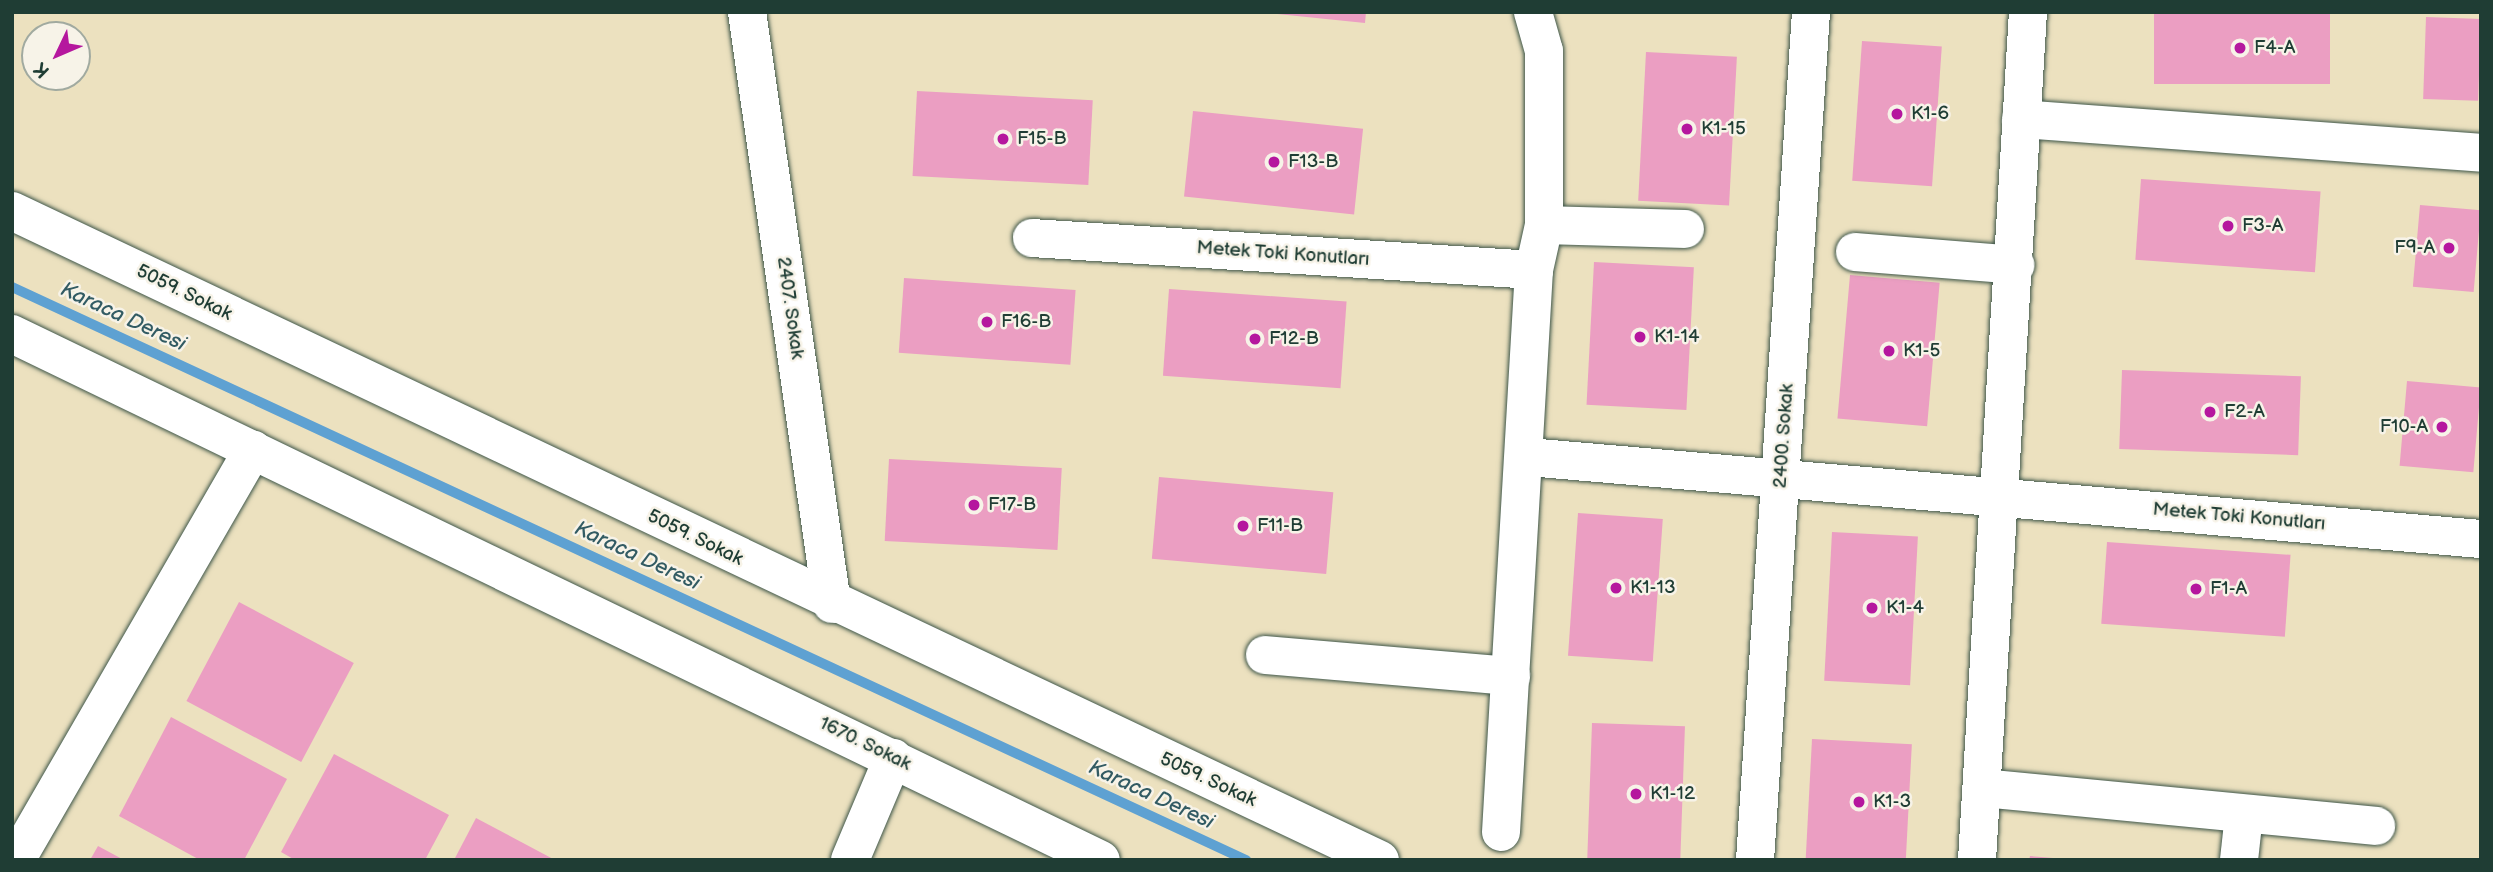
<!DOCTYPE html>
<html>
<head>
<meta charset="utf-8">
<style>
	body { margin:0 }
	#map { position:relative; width:2493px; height:872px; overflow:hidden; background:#ece1bf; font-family:"Balsamiq Sans",sans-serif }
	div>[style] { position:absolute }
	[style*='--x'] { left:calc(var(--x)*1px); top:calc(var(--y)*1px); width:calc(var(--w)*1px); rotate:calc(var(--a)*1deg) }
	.stream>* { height:10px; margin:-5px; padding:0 5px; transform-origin:5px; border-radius:5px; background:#5ea1d2 }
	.building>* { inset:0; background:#eb9ec2; transform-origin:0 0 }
	.roads { filter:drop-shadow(0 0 2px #3e5649) drop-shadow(0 0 2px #3e5649) }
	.minor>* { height:38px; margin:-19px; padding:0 19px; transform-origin:19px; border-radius:19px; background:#fff }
	.major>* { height:38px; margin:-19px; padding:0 19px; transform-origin:19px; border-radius:19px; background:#fff }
	.dots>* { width:19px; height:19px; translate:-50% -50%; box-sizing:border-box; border:4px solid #f7f3e8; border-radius:50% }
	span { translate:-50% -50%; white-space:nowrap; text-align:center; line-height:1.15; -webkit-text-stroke:5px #f7f3e8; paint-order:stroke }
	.poi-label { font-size:19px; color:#1f3d34 }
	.left { translate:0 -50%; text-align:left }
	.right { translate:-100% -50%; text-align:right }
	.street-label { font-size:19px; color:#1f3d34 }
	.water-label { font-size:21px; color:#325b63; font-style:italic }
	.frame { position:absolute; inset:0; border:14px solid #1f3d34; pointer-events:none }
	.north { position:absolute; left:21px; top:21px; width:70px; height:70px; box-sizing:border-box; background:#f7f3e8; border:2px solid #a1aaa0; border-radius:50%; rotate:226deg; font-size:19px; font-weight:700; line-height:28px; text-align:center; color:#1f3d34 }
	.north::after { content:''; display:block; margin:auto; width:24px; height:32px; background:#b5179e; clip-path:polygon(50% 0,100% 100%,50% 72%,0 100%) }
</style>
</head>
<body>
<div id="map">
	<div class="stream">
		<div style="--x:12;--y:287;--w:1361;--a:24.91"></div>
	</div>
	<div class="building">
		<div style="clip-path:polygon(1257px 12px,1366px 12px,1365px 23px)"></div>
		<div style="left:2154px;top:12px;width:176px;height:72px"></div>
		<div style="left:2426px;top:17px;width:55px;height:82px;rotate:2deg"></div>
		<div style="left:1862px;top:41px;width:80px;height:140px;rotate:4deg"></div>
		<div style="left:1646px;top:52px;width:91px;height:149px;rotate:3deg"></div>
		<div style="left:917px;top:91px;width:176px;height:85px;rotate:3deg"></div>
		<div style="left:1193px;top:111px;width:171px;height:86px;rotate:6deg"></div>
		<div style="left:2141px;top:179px;width:180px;height:81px;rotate:4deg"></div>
		<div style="left:2420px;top:205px;width:61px;height:82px;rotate:5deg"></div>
		<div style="left:1594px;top:262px;width:100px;height:143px;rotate:3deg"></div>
		<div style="left:1850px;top:275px;width:90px;height:144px;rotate:5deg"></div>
		<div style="left:904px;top:278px;width:172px;height:75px;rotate:4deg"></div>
		<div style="left:1169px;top:289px;width:178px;height:87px;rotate:4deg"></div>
		<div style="left:2122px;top:370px;width:179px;height:79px;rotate:2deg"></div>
		<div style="left:2407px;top:381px;width:74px;height:85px;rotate:5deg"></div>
		<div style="left:889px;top:459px;width:173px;height:82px;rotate:3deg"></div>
		<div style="left:1159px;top:477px;width:175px;height:82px;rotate:5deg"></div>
		<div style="left:1578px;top:513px;width:85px;height:143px;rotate:4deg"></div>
		<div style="left:1832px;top:532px;width:86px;height:149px;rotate:3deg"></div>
		<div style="left:2107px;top:542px;width:184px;height:82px;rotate:4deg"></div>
		<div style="left:239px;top:602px;width:130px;height:112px;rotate:28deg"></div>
		<div style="clip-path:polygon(171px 717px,287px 779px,244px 860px,200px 860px,119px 816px)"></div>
		<div style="left:1592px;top:723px;width:93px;height:137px;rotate:2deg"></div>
		<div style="left:1812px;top:739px;width:100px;height:121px;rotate:3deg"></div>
		<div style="clip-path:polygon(334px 754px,449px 815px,425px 860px,295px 860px,281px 852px)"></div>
		<div style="clip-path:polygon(476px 818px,555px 860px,454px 860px)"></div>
		<div style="clip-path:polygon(98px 846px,124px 860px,90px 860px)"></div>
		<div style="clip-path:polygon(2030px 856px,2053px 858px,2053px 860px,2029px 860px)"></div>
	</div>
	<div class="roads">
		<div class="minor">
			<div style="--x:747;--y:12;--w:598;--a:81.83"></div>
			<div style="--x:2021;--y:119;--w:461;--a:4.2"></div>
			<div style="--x:12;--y:211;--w:1514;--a:25.38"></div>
			<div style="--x:1544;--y:225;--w:141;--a:1.6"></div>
			<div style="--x:1032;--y:238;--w:503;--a:3.65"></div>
			<div style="--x:1855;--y:252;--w:161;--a:4.6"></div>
			<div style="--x:12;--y:334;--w:1209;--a:25.78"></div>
			<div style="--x:1528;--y:457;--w:957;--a:4.92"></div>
			<div style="--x:1265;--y:655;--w:247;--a:4.9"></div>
			<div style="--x:1982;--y:788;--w:396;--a:5.5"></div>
			<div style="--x:1501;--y:832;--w:563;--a:-86.64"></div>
			<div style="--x:1534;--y:270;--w:46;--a:-77.5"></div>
			<div style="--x:1544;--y:225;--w:174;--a:-90"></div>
			<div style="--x:1544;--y:51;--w:41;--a:-105.8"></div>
			<div style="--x:16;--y:860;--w:474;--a:-60"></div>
			<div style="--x:850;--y:860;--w:111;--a:-67.1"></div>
			<div style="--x:1977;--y:860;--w:850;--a:-86.56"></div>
			<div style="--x:2239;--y:860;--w:45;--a:-83.7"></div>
		</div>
		<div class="major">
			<div style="--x:1755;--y:860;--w:850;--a:-86.22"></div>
		</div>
	</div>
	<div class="dots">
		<div style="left:2240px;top:48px;background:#b5179e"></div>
		<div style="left:1897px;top:114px;background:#b5179e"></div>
		<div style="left:1687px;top:129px;background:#b5179e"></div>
		<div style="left:1003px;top:139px;background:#b5179e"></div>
		<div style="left:1274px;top:162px;background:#b5179e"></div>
		<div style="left:2228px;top:226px;background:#b5179e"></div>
		<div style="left:2449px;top:248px;background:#b5179e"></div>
		<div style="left:987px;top:322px;background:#b5179e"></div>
		<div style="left:1640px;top:337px;background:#b5179e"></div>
		<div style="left:1255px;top:339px;background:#b5179e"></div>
		<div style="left:1889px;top:351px;background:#b5179e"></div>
		<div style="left:2210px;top:412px;background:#b5179e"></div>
		<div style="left:2442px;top:427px;background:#b5179e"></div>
		<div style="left:974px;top:505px;background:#b5179e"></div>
		<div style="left:1243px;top:526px;background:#b5179e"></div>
		<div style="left:1616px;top:588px;background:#b5179e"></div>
		<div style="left:2196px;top:589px;background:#b5179e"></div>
		<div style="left:1872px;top:608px;background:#b5179e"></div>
		<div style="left:1636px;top:794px;background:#b5179e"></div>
		<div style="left:1859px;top:802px;background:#b5179e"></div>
	</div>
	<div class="poi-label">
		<span class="left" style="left:2254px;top:48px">F4-A</span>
		<span class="left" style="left:1911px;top:114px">K1-6</span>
		<span class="left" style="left:1701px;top:129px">K1-15</span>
		<span class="left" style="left:1017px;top:139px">F15-B</span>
		<span class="left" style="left:1288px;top:162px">F13-B</span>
		<span class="left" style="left:2242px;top:226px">F3-A</span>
		<span class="right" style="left:2435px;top:248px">F9-A</span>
		<span class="left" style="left:1001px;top:322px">F16-B</span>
		<span class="left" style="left:1654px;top:337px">K1-14</span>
		<span class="left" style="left:1269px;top:339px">F12-B</span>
		<span class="left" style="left:1903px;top:351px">K1-5</span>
		<span class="left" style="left:2224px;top:412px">F2-A</span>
		<span class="right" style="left:2428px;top:427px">F10-A</span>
		<span class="left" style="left:988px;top:505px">F17-B</span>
		<span class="left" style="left:1257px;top:526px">F11-B</span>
		<span class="left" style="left:1630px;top:588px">K1-13</span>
		<span class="left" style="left:2210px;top:589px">F1-A</span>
		<span class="left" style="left:1886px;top:608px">K1-4</span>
		<span class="left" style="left:1650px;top:794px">K1-12</span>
		<span class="left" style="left:1873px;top:802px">K1-3</span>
	</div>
	<div class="street-label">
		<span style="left:1283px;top:254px;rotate:4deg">Metek Toki Konutları</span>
		<span style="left:184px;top:293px;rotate:26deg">5059. Sokak</span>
		<span style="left:790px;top:308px;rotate:82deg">2407. Sokak</span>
		<span style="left:1784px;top:436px;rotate:-86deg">2400. Sokak</span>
		<span style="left:2239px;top:517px;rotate:5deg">Metek Toki Konutları</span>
		<span style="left:695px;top:538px;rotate:26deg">5059. Sokak</span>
		<span style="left:865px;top:744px;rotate:26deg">1670. Sokak</span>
		<span style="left:1208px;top:780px;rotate:25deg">5059. Sokak</span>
	</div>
	<div class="water-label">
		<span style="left:123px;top:317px;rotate:25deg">Karaca Deresi</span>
		<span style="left:637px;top:556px;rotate:25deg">Karaca Deresi</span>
		<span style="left:1151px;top:795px;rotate:25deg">Karaca Deresi</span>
	</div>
	<div class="frame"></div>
	<div class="north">K</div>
</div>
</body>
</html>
